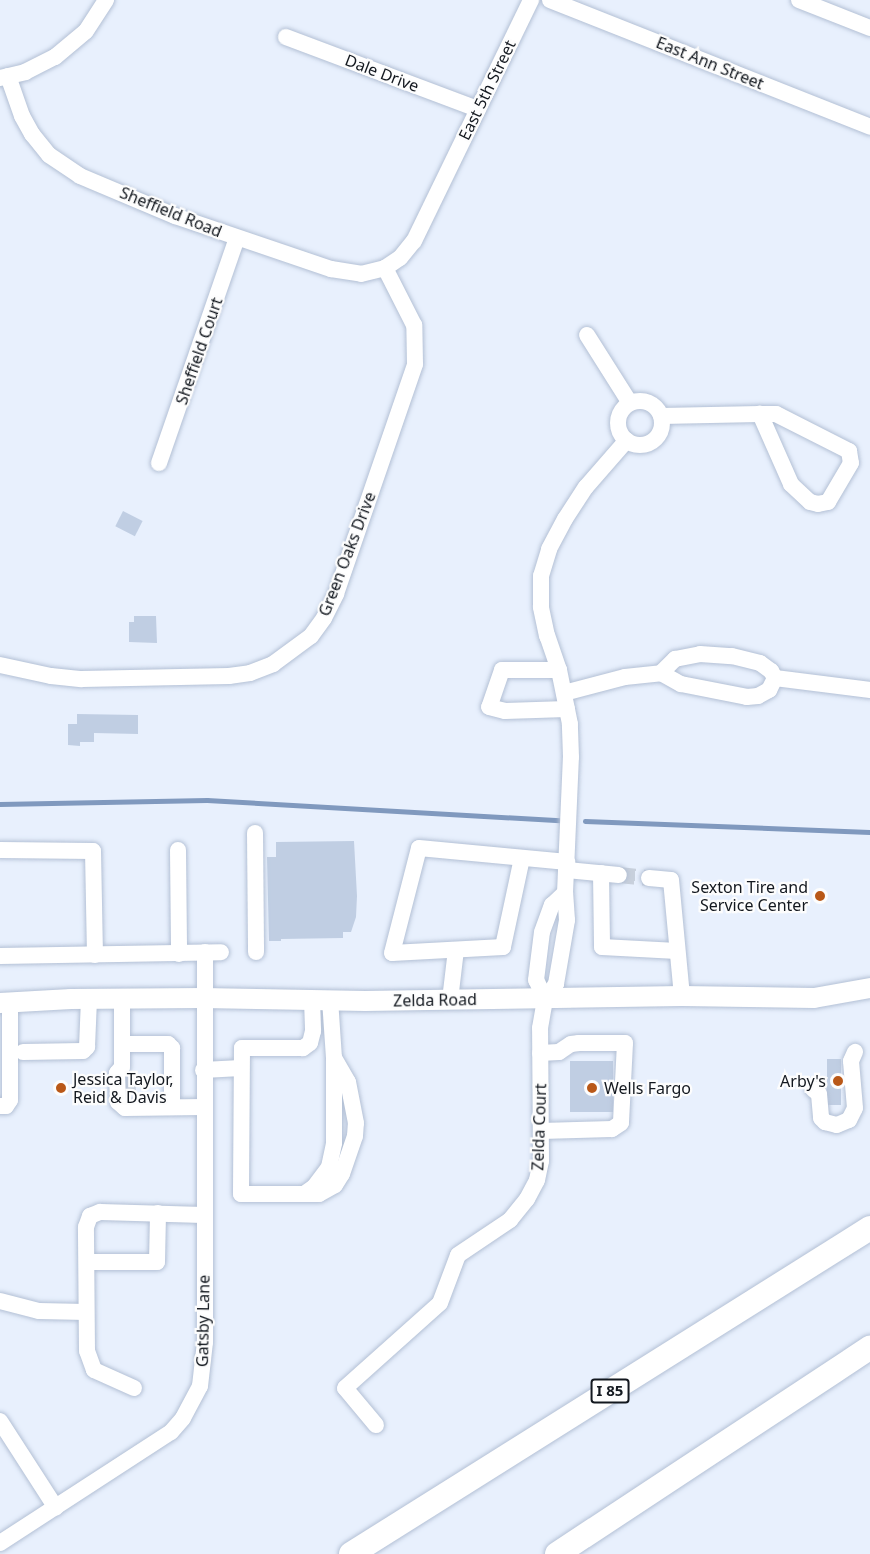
<!DOCTYPE html>
<html>
<head>
<meta charset="utf-8">
<style>
	body { margin:0 }
	#map { position:relative; width:870px; height:1554px; overflow:hidden; background:#e8f0fd; font-family:"Noto Sans",sans-serif }
	div>[style] { position:absolute }
	[style*='--x'] { left:calc(var(--x)*1px); top:calc(var(--y)*1px); width:calc(var(--w)*1px); rotate:calc(var(--a)*1deg) }
	.stream>* { height:4.5px; margin:-2.25px; padding:0 2.25px; transform-origin:2.25px; border-radius:2.25px; background:#8099be }
	.building>* { inset:0; background:#c0cee3; transform-origin:0 0 }
	.minor-tunnel>* { height:16px; margin-top:-8px; transform-origin:0; background:repeating-linear-gradient(90deg,#c8d0dc 0 16px,transparent 0 24px) }
	.roads { filter:drop-shadow(0 0 2px #b3c0d5) drop-shadow(0 0 2px #b3c0d5) }
	.minor>* { height:16px; margin:-8px; padding:0 8px; transform-origin:8px; border-radius:8px; background:#fff }
	.minor>.ring { margin:-8px; padding:0; box-sizing:content-box; background:none; border:16px solid #fff; border-radius:50% }
	.major>* { height:20px; margin:-10px; padding:0 10px; transform-origin:10px; border-radius:10px; background:#fff }
	.highway>* { height:24px; margin:-12px; padding:0 12px; transform-origin:12px; border-radius:12px; background:#fff }
	.dots>* { width:16px; height:16px; translate:-50% -50%; box-sizing:border-box; border:3px solid #fdfdfd; border-radius:50% }
	span { translate:-50% -50%; white-space:nowrap; text-align:center; line-height:1.15; -webkit-text-stroke:4.5px #fdfdfd; paint-order:stroke }
	.shield-label span { padding:2px 4px; background:#fdfdfd; border:2px solid; border-radius:4px; -webkit-text-stroke-width:0 }
	.shield-label { font-size:15px; color:#13181f; font-weight:700 }
	.street-label { font-size:16px; color:#13181f }
	.poi-label { font-size:16px; color:#13181f }
	.right { translate:-100% -50%; text-align:right }
	.left { translate:0 -50%; text-align:left }
</style>
</head>
<body>
<div id="map">
	<div class="stream">
		<div style="--x:0;--y:804;--w:207;--a:-1.1"></div>
		<div style="--x:207;--y:800;--w:353;--a:3.3"></div>
		<div style="--x:585;--y:821;--w:285;--a:2.2"></div>
	</div>
	<div class="building">
		<div style="left:123px;top:511px;width:22px;height:17px;rotate:27deg"></div>
		<div style="clip-path:polygon(134px 616px,156px 616px,157px 643px,129px 642px,129px 622px,134px 622px)"></div>
		<div style="clip-path:polygon(77px 714px,138px 715px,138px 734px,94px 733px,94px 742px,80px 742px,80px 746px,68px 745px,68px 724px,77px 724px)"></div>
		<div style="clip-path:polygon(354px 841px,357px 896px,356px 917px,351px 932px,343px 932px,343px 938px,281px 939px,281px 941px,269px 941px,267px 857px,276px 857px,276px 842px)"></div>
		<div style="left:827px;top:1059px;width:14px;height:46px"></div>
		<div style="left:570px;top:1061px;width:43px;height:51px"></div>
	</div>
	<div class="minor-tunnel">
		<div style="--x:619;--y:875;--w:30;--a:6"></div>
		<div style="--x:127;--y:1077;--w:14;--a:86"></div>
	</div>
	<div class="roads">
		<div class="minor">
			<div style="--x:550;--y:0;--w:344;--a:21.6"></div>
			<div style="--x:799;--y:0;--w:76;--a:21.5"></div>
			<div style="--x:286;--y:37;--w:205;--a:20.6"></div>
			<div style="--x:8;--y:76;--w:42;--a:70.7"></div>
			<div style="--x:22;--y:116;--w:21;--a:61"></div>
			<div style="--x:32;--y:134;--w:27;--a:51"></div>
			<div style="--x:49;--y:155;--w:37;--a:34"></div>
			<div style="--x:80;--y:176;--w:103;--a:22.8"></div>
			<div style="--x:175;--y:216;--w:165;--a:18.8"></div>
			<div style="--x:331;--y:269;--w:30;--a:9"></div>
			<div style="--x:361;--y:274;--w:25;--a:-14"></div>
			<div style="--x:385;--y:268;--w:18;--a:-34"></div>
			<div style="--x:400;--y:258;--w:22;--a:-51"></div>
			<div style="--x:414;--y:241;--w:268;--a:-64.1"></div>
			<div style="--x:0;--y:78;--w:26;--a:-13"></div>
			<div style="--x:25;--y:72;--w:34;--a:-27"></div>
			<div style="--x:55;--y:57;--w:40;--a:-40"></div>
			<div style="--x:86;--y:31;--w:37;--a:-57"></div>
			<div style="--x:587;--y:335;--w:80;--a:57.7"></div>
			<div class="ring" style="left:618px;top:401px;width:28px;height:28px"></div>
			<div style="--x:760;--y:414;--w:16;--a:0"></div>
			<div style="--x:776;--y:414;--w:82;--a:26.9"></div>
			<div style="--x:849;--y:451;--w:12;--a:81"></div>
			<div style="--x:851;--y:463;--w:45;--a:120.5"></div>
			<div style="--x:828;--y:502;--w:10;--a:169"></div>
			<div style="--x:818;--y:504;--w:8;--a:-166"></div>
			<div style="--x:810;--y:502;--w:26;--a:-137"></div>
			<div style="--x:791;--y:484;--w:77;--a:-113.9"></div>
			<div style="--x:661;--y:416;--w:99;--a:-1.2"></div>
			<div style="--x:159;--y:463;--w:238;--a:-70.9"></div>
			<div style="--x:0;--y:665;--w:52;--a:12.2"></div>
			<div style="--x:51;--y:676;--w:31;--a:6"></div>
			<div style="--x:82;--y:679;--w:147;--a:-1.2"></div>
			<div style="--x:229;--y:676;--w:21;--a:-8"></div>
			<div style="--x:250;--y:673;--w:25;--a:-21"></div>
			<div style="--x:273;--y:664;--w:47;--a:-36.4"></div>
			<div style="--x:311;--y:636;--w:22;--a:-54"></div>
			<div style="--x:324;--y:618;--w:27;--a:-63"></div>
			<div style="--x:336;--y:594;--w:243;--a:-71"></div>
			<div style="--x:415;--y:364;--w:39;--a:-91"></div>
			<div style="--x:414;--y:325;--w:64;--a:-117"></div>
			<div style="--x:559;--y:670;--w:57;--a:180"></div>
			<div style="--x:502;--y:670;--w:39;--a:109"></div>
			<div style="--x:489;--y:707;--w:16;--a:14"></div>
			<div style="--x:505;--y:711;--w:62;--a:-1.8"></div>
			<div style="--x:661;--y:673;--w:20;--a:-45"></div>
			<div style="--x:675;--y:659;--w:25;--a:-11"></div>
			<div style="--x:700;--y:654;--w:32;--a:4"></div>
			<div style="--x:732;--y:656;--w:29;--a:14"></div>
			<div style="--x:760;--y:663;--w:14;--a:36"></div>
			<div style="--x:771;--y:671;--w:8;--a:60"></div>
			<div style="--x:564;--y:693;--w:63;--a:-14.7"></div>
			<div style="--x:625;--y:677;--w:36;--a:-6"></div>
			<div style="--x:661;--y:673;--w:23;--a:29"></div>
			<div style="--x:681;--y:684;--w:67;--a:11.1"></div>
			<div style="--x:747;--y:697;--w:11;--a:-5"></div>
			<div style="--x:758;--y:696;--w:13;--a:-29"></div>
			<div style="--x:769;--y:690;--w:13;--a:-63"></div>
			<div style="--x:775;--y:678;--w:96;--a:7.2"></div>
			<div style="--x:255;--y:833;--w:119;--a:89.5"></div>
			<div style="--x:0;--y:850;--w:93;--a:0.6"></div>
			<div style="--x:93;--y:851;--w:104;--a:88.9"></div>
			<div style="--x:178;--y:850;--w:104;--a:89.4"></div>
			<div style="--x:522;--y:858;--w:91;--a:102.1"></div>
			<div style="--x:503;--y:947;--w:111;--a:176.9"></div>
			<div style="--x:392;--y:953;--w:108;--a:-75.6"></div>
			<div style="--x:419;--y:848;--w:149;--a:5.4"></div>
			<div style="--x:567;--y:870;--w:52;--a:5.5"></div>
			<div style="--x:601;--y:873;--w:74;--a:89.2"></div>
			<div style="--x:602;--y:947;--w:75;--a:3.1"></div>
			<div style="--x:649;--y:878;--w:22;--a:5"></div>
			<div style="--x:671;--y:880;--w:117;--a:84.6"></div>
			<div style="--x:0;--y:956;--w:221;--a:-1"></div>
			<div style="--x:122;--y:999;--w:68;--a:90"></div>
			<div style="--x:122;--y:1067;--w:8;--a:130"></div>
			<div style="--x:117;--y:1073;--w:29;--a:88"></div>
			<div style="--x:118;--y:1102;--w:9;--a:41"></div>
			<div style="--x:125;--y:1108;--w:79;--a:-0.7"></div>
			<div style="--x:545;--y:999;--w:21;--a:-115"></div>
			<div style="--x:536;--y:980;--w:48;--a:-82.9"></div>
			<div style="--x:542;--y:932;--w:29;--a:-70"></div>
			<div style="--x:552;--y:905;--w:18;--a:-43"></div>
			<div style="--x:312;--y:1000;--w:31;--a:88"></div>
			<div style="--x:313;--y:1031;--w:12;--a:104"></div>
			<div style="--x:310;--y:1043;--w:9;--a:144"></div>
			<div style="--x:303;--y:1048;--w:61;--a:180"></div>
			<div style="--x:242;--y:1048;--w:146;--a:90.4"></div>
			<div style="--x:241;--y:1194;--w:78;--a:0"></div>
			<div style="--x:319;--y:1194;--w:18;--a:-29"></div>
			<div style="--x:335;--y:1185;--w:13;--a:-58"></div>
			<div style="--x:342;--y:1174;--w:40;--a:-71.1"></div>
			<div style="--x:355;--y:1136;--w:13;--a:-86"></div>
			<div style="--x:356;--y:1123;--w:42;--a:-101"></div>
			<div style="--x:348;--y:1082;--w:28;--a:-120"></div>
			<div style="--x:450;--y:1000;--w:50;--a:-83.2"></div>
			<div style="--x:122;--y:1044;--w:46;--a:0"></div>
			<div style="--x:168;--y:1044;--w:6;--a:45"></div>
			<div style="--x:172;--y:1048;--w:59;--a:90"></div>
			<div style="--x:23;--y:1052;--w:60;--a:-1"></div>
			<div style="--x:83;--y:1051;--w:6;--a:-45"></div>
			<div style="--x:87;--y:1047;--w:48;--a:-87.6"></div>
			<div style="--x:540;--y:1053;--w:19;--a:-3"></div>
			<div style="--x:559;--y:1052;--w:14;--a:-34"></div>
			<div style="--x:571;--y:1044;--w:8;--a:-7"></div>
			<div style="--x:579;--y:1043;--w:46;--a:0"></div>
			<div style="--x:625;--y:1043;--w:80;--a:92.9"></div>
			<div style="--x:621;--y:1123;--w:11;--a:146"></div>
			<div style="--x:612;--y:1129;--w:71;--a:178.4"></div>
			<div style="--x:203;--y:1070;--w:38;--a:-3"></div>
			<div style="--x:813;--y:1089;--w:8;--a:40"></div>
			<div style="--x:819;--y:1094;--w:24;--a:85"></div>
			<div style="--x:821;--y:1118;--w:6;--a:45"></div>
			<div style="--x:825;--y:1122;--w:12;--a:14"></div>
			<div style="--x:837;--y:1125;--w:13;--a:-23"></div>
			<div style="--x:849;--y:1120;--w:13;--a:-63"></div>
			<div style="--x:855;--y:1108;--w:47;--a:-94.9"></div>
			<div style="--x:851;--y:1061;--w:10;--a:-66"></div>
			<div style="--x:0;--y:1106;--w:6;--a:0"></div>
			<div style="--x:6;--y:1106;--w:7;--a:-56"></div>
			<div style="--x:10;--y:1100;--w:97;--a:-90"></div>
			<div style="--x:304;--y:1194;--w:12;--a:-35"></div>
			<div style="--x:314;--y:1187;--w:25;--a:-53"></div>
			<div style="--x:329;--y:1167;--w:25;--a:-78"></div>
			<div style="--x:334;--y:1143;--w:85;--a:-90"></div>
			<div style="--x:334;--y:1058;--w:58;--a:-93.9"></div>
			<div style="--x:87;--y:1262;--w:70;--a:0"></div>
			<div style="--x:157;--y:1262;--w:49;--a:-88.8"></div>
			<div style="--x:0;--y:1301;--w:40;--a:14.4"></div>
			<div style="--x:39;--y:1311;--w:47;--a:1.2"></div>
			<div style="--x:134;--y:1388;--w:44;--a:-155.8"></div>
			<div style="--x:94;--y:1370;--w:20;--a:-110"></div>
			<div style="--x:87;--y:1351;--w:124;--a:-90.5"></div>
			<div style="--x:86;--y:1227;--w:12;--a:-70"></div>
			<div style="--x:90;--y:1216;--w:11;--a:-22"></div>
			<div style="--x:100;--y:1212;--w:104;--a:1.7"></div>
			<div style="--x:0;--y:1421;--w:103;--a:57.2"></div>
			<div style="--x:376;--y:1425;--w:48;--a:-130"></div>
			<div style="--x:345;--y:1388;--w:127;--a:-41.8"></div>
			<div style="--x:440;--y:1303;--w:51;--a:-69.4"></div>
			<div style="--x:458;--y:1255;--w:63;--a:-33.9"></div>
			<div style="--x:510;--y:1220;--w:27;--a:-51"></div>
			<div style="--x:527;--y:1199;--w:21;--a:-62"></div>
			<div style="--x:537;--y:1180;--w:19;--a:-78"></div>
			<div style="--x:541;--y:1161;--w:133;--a:-90.4"></div>
			<div style="--x:540;--y:1028;--w:29;--a:-80"></div>
			<div style="--x:545;--y:999;--w:19;--a:-54"></div>
			<div style="--x:556;--y:984;--w:65;--a:-80.2"></div>
			<div style="--x:567;--y:920;--w:27;--a:-94"></div>
			<div style="--x:565;--y:893;--w:136;--a:-87.5"></div>
			<div style="--x:571;--y:757;--w:33;--a:-92"></div>
			<div style="--x:570;--y:724;--w:55;--a:-101.5"></div>
			<div style="--x:559;--y:670;--w:36;--a:-109"></div>
			<div style="--x:547;--y:636;--w:30;--a:-102"></div>
			<div style="--x:541;--y:607;--w:31;--a:-90"></div>
			<div style="--x:541;--y:576;--w:28;--a:-73"></div>
			<div style="--x:549;--y:549;--w:34;--a:-62"></div>
			<div style="--x:565;--y:519;--w:38;--a:-57"></div>
			<div style="--x:586;--y:487;--w:62;--a:-48.9"></div>
			<div style="--x:0;--y:1543;--w:204;--a:-33"></div>
			<div style="--x:171;--y:1432;--w:18;--a:-49"></div>
			<div style="--x:183;--y:1418;--w:36;--a:-62"></div>
			<div style="--x:200;--y:1386;--w:44;--a:-83.5"></div>
			<div style="--x:205;--y:1342;--w:390;--a:-90"></div>
		</div>
		<div class="major">
			<div style="--x:0;--y:1003;--w:71;--a:-3.2"></div>
			<div style="--x:71;--y:999;--w:132;--a:-0.4"></div>
			<div style="--x:203;--y:998;--w:162;--a:1.1"></div>
			<div style="--x:365;--y:1001;--w:317;--a:-0.9"></div>
			<div style="--x:682;--y:996;--w:132;--a:0.9"></div>
			<div style="--x:814;--y:998;--w:57;--a:-10.1"></div>
		</div>
		<div class="highway">
			<div style="--x:351;--y:1554;--w:613;--a:-32.13"></div>
			<div style="--x:557;--y:1554;--w:375;--a:-33.4"></div>
		</div>
	</div>
	<div class="dots">
		<div style="left:820px;top:896px;background:#b95818"></div>
		<div style="left:838px;top:1081px;background:#b95818"></div>
		<div style="left:61px;top:1088px;background:#b95818"></div>
		<div style="left:592px;top:1088px;background:#b95818"></div>
	</div>
	<div class="shield-label">
		<span style="left:610px;top:1391px">I 85</span>
	</div>
	<div class="street-label">
		<span style="left:710px;top:63px;rotate:22deg">East Ann Street</span>
		<span style="left:382px;top:73px;rotate:21deg">Dale Drive</span>
		<span style="left:487px;top:90px;rotate:-64deg">East 5th Street</span>
		<span style="left:171px;top:212px;rotate:22deg">Sheffield Road</span>
		<span style="left:199px;top:351px;rotate:-71deg">Sheffield Court</span>
		<span style="left:347px;top:554px;rotate:-69deg">Green Oaks Drive</span>
		<span style="left:435px;top:1000px;rotate:-1deg">Zelda Road</span>
		<span style="left:539px;top:1127px;rotate:-88deg">Zelda Court</span>
		<span style="left:203px;top:1321px;rotate:-89deg">Gatsby Lane</span>
	</div>
	<div class="poi-label">
		<span class="right" style="left:808px;top:896px">Sexton Tire and<br>Service Center</span>
		<span class="left" style="left:73px;top:1088px">Jessica Taylor,<br>Reid &amp; Davis</span>
		<span class="right" style="left:826px;top:1081px">Arby's</span>
		<span class="left" style="left:604px;top:1088px">Wells Fargo</span>
	</div>
</div>
</body>
</html>
